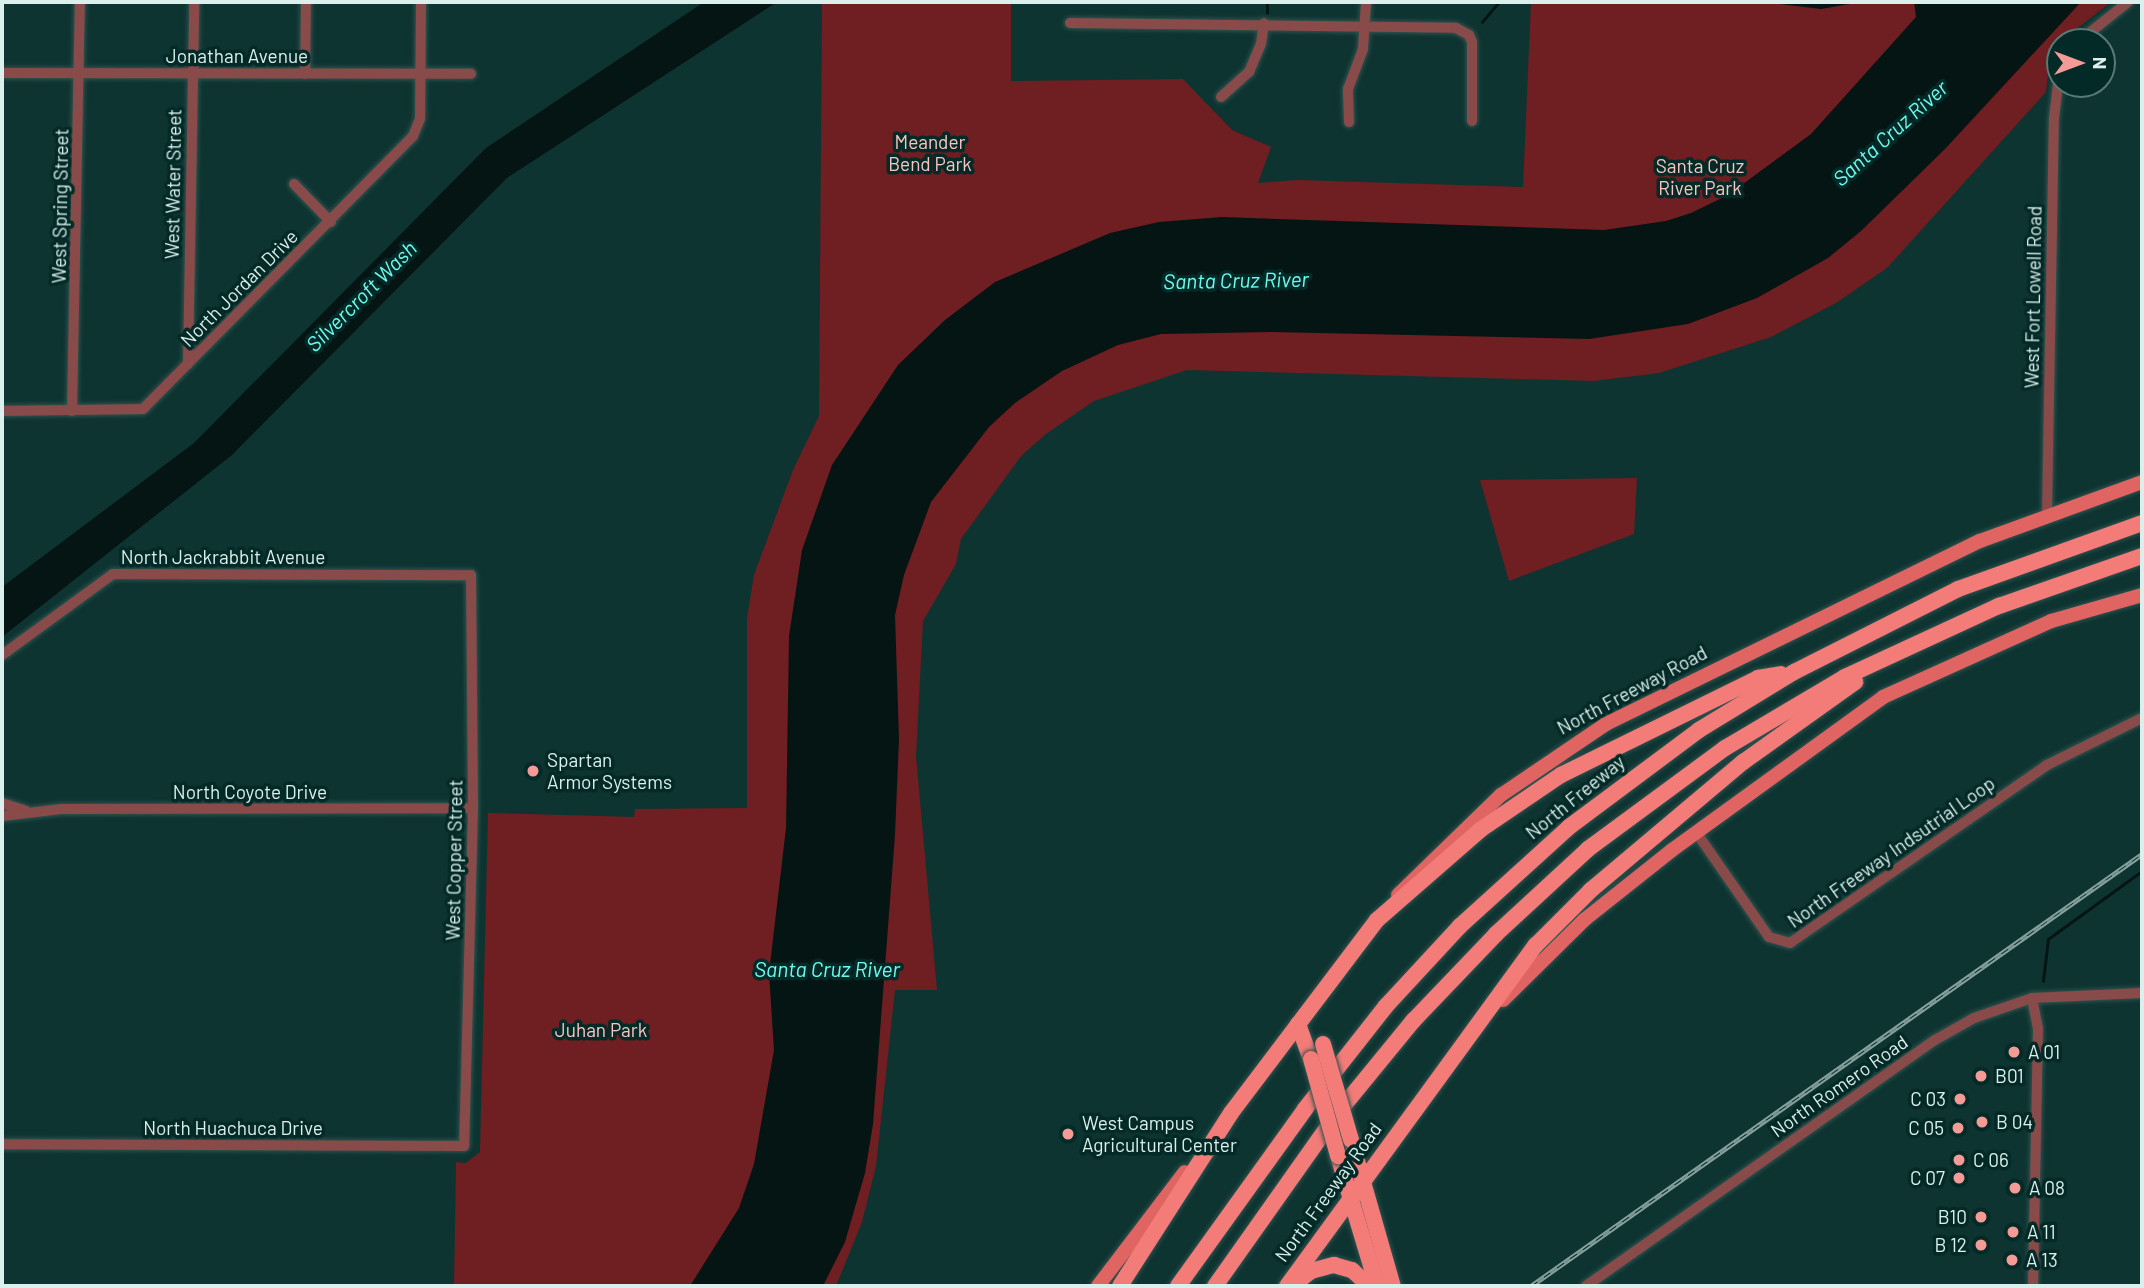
<!DOCTYPE html>
<html>
<head>
<meta charset="utf-8">
<style>
	body { margin:0 }
	#map { position:relative; width:2144px; height:1288px; overflow:hidden; background:#0e3431; font-family:Barlow,sans-serif }
	div>[style] { position:absolute }
	[style*='--x'] { left:calc(var(--x)*1px); top:calc(var(--y)*1px); width:calc(var(--w)*1px); rotate:calc(var(--a)*1deg) }
	.green>* { inset:0; background:#6f1e21 }
	.water>* { inset:0; background:#041514 }
	.stream>* { height:2.5px; margin:-1.25px; padding:0 1.25px; transform-origin:1.25px; border-radius:1.25px; background:#041514 }
	.roads { filter:drop-shadow(0 0 2px #2f524f) drop-shadow(0 0 2px #2f524f) }
	.minor>* { height:10px; margin:-5px; padding:0 5px; transform-origin:5px; border-radius:5px; background:#884b49 }
	.major>* { height:14px; margin:-7px; padding:0 7px; transform-origin:7px; border-radius:7px; background:#e06462 }
	.highway>* { height:16px; margin:-8px; padding:0 8px; transform-origin:8px; border-radius:8px; background:#f37b78 }
	.rail>* { height:5px; margin-top:-2.5px; transform-origin:0; background:repeating-linear-gradient(90deg,#032a27 0 8px,#86a19e 0 16px); box-sizing:border-box; border-block:2px solid #86a19e }
	.bridges { filter:drop-shadow(0 0 2px #2f524f) drop-shadow(0 0 2px #2f524f) }
	.highway-bridge>* { height:16px; margin:-8px; padding:0 8px; transform-origin:8px; border-radius:8px; background:#f37b78 }
	.dots>* { width:19px; height:19px; translate:-50% -50%; box-sizing:border-box; border:4px solid #032a27; border-radius:50% }
	span { translate:-50% -50%; white-space:nowrap; text-align:center; line-height:1.15; -webkit-text-stroke:7px #032a27; paint-order:stroke }
	.street-label { font-size:19px; color:#dbefec }
	.park-label { font-size:19px; color:#fac5c1 }
	.poi-label { font-size:19px; color:#dbefec }
	.left { translate:0 -50%; text-align:left }
	.right { translate:-100% -50%; text-align:right }
	.water-label { font-size:21px; color:#6efbef; font-style:italic }
	.frame { position:absolute; inset:0; border:4px solid #dbefec; pointer-events:none }
	.north { position:absolute; left:2046px; top:28px; width:70px; height:70px; box-sizing:border-box; background:#032a27; border:2px solid #597976; border-radius:50%; rotate:90deg; font-size:19px; font-weight:700; line-height:28px; text-align:center; color:#dbefec }
	.north::after { content:''; display:block; margin:auto; width:24px; height:32px; background:#f59b97; clip-path:polygon(50% 0,100% 100%,50% 72%,0 100%) }
</style>
</head>
<body>
<div id="map">
	<div class="green">
		<div style="clip-path:polygon(822px 2px,1011px 2px,1011px 81px,1183px 79px,1232px 130px,1271px 147px,1258px 183px,1298px 180px,1523px 187px,1531px 2px,2111px 2px,2060px 42px,2049px 65px,2046px 92px,1887px 268px,1836px 303px,1771px 337px,1659px 373px,1594px 381px,1187px 370px,1094px 401px,1046px 434px,1021px 456px,961px 539px,956px 564px,923px 621px,916px 756px,937px 990px,895px 990px,876px 1166px,862px 1222px,836px 1286px,454px 1286px,456px 1162px,466px 1163px,480px 1152px,488px 813px,634px 817px,635px 809px,747px 808px,747px 618px,754px 575px,793px 470px,819px 416px)"></div>
		<div style="clip-path:polygon(1637px 478px,1634px 534px,1509px 581px,1480px 480px)"></div>
	</div>
	<div class="water">
		<div style="clip-path:polygon(704px 2px,777px 2px,507px 178px,232px 455px,2px 637px,2px 587px,194px 443px,486px 148px)"></div>
		<div style="clip-path:polygon(1764px 2px,1861px 2px,1821px 9px)"></div>
		<div style="clip-path:polygon(1914px 2px,2081px 2px,1945px 149px,1861px 231px,1828px 258px,1757px 298px,1688px 324px,1589px 339px,1272px 332px,1161px 334px,1118px 345px,1062px 371px,1015px 403px,989px 427px,931px 502px,904px 575px,895px 615px,899px 739px,895px 835px,873px 1124px,865px 1173px,845px 1242px,823px 1286px,690px 1286px,739px 1208px,754px 1164px,774px 1050px,769px 973px,786px 828px,789px 636px,802px 550px,832px 465px,898px 365px,945px 320px,995px 282px,1110px 233px,1159px 222px,1222px 217px,1604px 230px,1666px 221px,1691px 213px,1728px 195px,1811px 134px,1916px 17px)"></div>
	</div>
	<div class="stream">
		<div style="--x:1267;--y:13;--w:11;--a:-90"></div>
		<div style="--x:1482;--y:22;--w:26;--a:-50"></div>
		<div style="--x:2043;--y:981;--w:42;--a:-83.2"></div>
		<div style="--x:2048;--y:939;--w:116;--a:-35.9"></div>
	</div>
	<div class="roads">
		<div class="minor">
			<div style="--x:1070;--y:23;--w:386;--a:0.7"></div>
			<div style="--x:1456;--y:28;--w:15;--a:28"></div>
			<div style="--x:1469;--y:35;--w:8;--a:67"></div>
			<div style="--x:1472;--y:42;--w:79;--a:90"></div>
			<div style="--x:2078;--y:42;--w:64;--a:-38.7"></div>
			<div style="--x:2;--y:73;--w:469;--a:0.1"></div>
			<div style="--x:305;--y:74;--w:71;--a:-89.2"></div>
			<div style="--x:1221;--y:97;--w:38;--a:-42"></div>
			<div style="--x:1249;--y:72;--w:30;--a:-67"></div>
			<div style="--x:1261;--y:44;--w:21;--a:-82"></div>
			<div style="--x:1349;--y:122;--w:33;--a:-92"></div>
			<div style="--x:1348;--y:89;--w:43;--a:-69.4"></div>
			<div style="--x:1363;--y:49;--w:47;--a:-86.3"></div>
			<div style="--x:294;--y:184;--w:53;--a:45.8"></div>
			<div style="--x:188;--y:364;--w:360;--a:-89"></div>
			<div style="--x:2;--y:411;--w:141;--a:-0.8"></div>
			<div style="--x:143;--y:409;--w:384;--a:-45.3"></div>
			<div style="--x:413;--y:136;--w:18;--a:-68"></div>
			<div style="--x:420;--y:119;--w:117;--a:-89.5"></div>
			<div style="--x:72;--y:411;--w:409;--a:-88.9"></div>
			<div style="--x:2047;--y:513;--w:395;--a:-89"></div>
			<div style="--x:2054;--y:118;--w:50;--a:-83.2"></div>
			<div style="--x:2;--y:655;--w:137;--a:-36.1"></div>
			<div style="--x:113;--y:574;--w:358;--a:0.2"></div>
			<div style="--x:471;--y:575;--w:233;--a:89.5"></div>
			<div style="--x:473;--y:808;--w:338;--a:91.5"></div>
			<div style="--x:464;--y:1146;--w:462;--a:-179.8"></div>
			<div style="--x:2;--y:803;--w:25;--a:18"></div>
			<div style="--x:2;--y:816;--w:60;--a:-6.7"></div>
			<div style="--x:62;--y:809;--w:411;--a:-0.1"></div>
			<div style="--x:1696;--y:832;--w:128;--a:55.2"></div>
			<div style="--x:1769;--y:937;--w:22;--a:16"></div>
			<div style="--x:1790;--y:943;--w:313;--a:-34.7"></div>
			<div style="--x:2047;--y:765;--w:106;--a:-26.3"></div>
			<div style="--x:2032;--y:998;--w:31;--a:79"></div>
			<div style="--x:2038;--y:1028;--w:258;--a:91.1"></div>
			<div style="--x:1586;--y:1286;--w:427;--a:-35.2"></div>
			<div style="--x:1935;--y:1040;--w:45;--a:-29.4"></div>
			<div style="--x:1974;--y:1018;--w:61;--a:-19"></div>
			<div style="--x:2032;--y:998;--w:110;--a:-2.6"></div>
		</div>
		<div class="major">
			<div style="--x:1398;--y:895;--w:144;--a:-44.2"></div>
			<div style="--x:1501;--y:795;--w:127;--a:-34.1"></div>
			<div style="--x:1606;--y:724;--w:416;--a:-26.1"></div>
			<div style="--x:1980;--y:541;--w:172;--a:-20"></div>
			<div style="--x:1503;--y:1000;--w:114;--a:-44.6"></div>
			<div style="--x:1584;--y:920;--w:112;--a:-38.5"></div>
			<div style="--x:1672;--y:850;--w:261;--a:-35.9"></div>
			<div style="--x:1883;--y:697;--w:184;--a:-24.3"></div>
			<div style="--x:2051;--y:621;--w:95;--a:-15.9"></div>
			<div style="--x:1098;--y:1286;--w:143;--a:-52.7"></div>
		</div>
		<div class="highway">
			<div style="--x:1298;--y:1024;--w:37;--a:70"></div>
			<div style="--x:1351;--y:1140;--w:152;--a:74"></div>
			<div style="--x:1338;--y:1156;--w:136;--a:73.3"></div>
			<div style="--x:1297;--y:1282;--w:18;--a:-38"></div>
			<div style="--x:1311;--y:1271;--w:24;--a:-15"></div>
			<div style="--x:1334;--y:1265;--w:19;--a:16"></div>
			<div style="--x:1352;--y:1270;--w:23;--a:43"></div>
			<div style="--x:1120;--y:1286;--w:206;--a:-57.3"></div>
			<div style="--x:1231;--y:1113;--w:242;--a:-52.9"></div>
			<div style="--x:1377;--y:920;--w:137;--a:-41.1"></div>
			<div style="--x:1480;--y:830;--w:98;--a:-34.2"></div>
			<div style="--x:1561;--y:775;--w:220;--a:-26.2"></div>
			<div style="--x:1758;--y:678;--w:23;--a:-10"></div>
			<div style="--x:1178;--y:1286;--w:218;--a:-54.3"></div>
			<div style="--x:1305;--y:1109;--w:131;--a:-51.8"></div>
			<div style="--x:1386;--y:1006;--w:109;--a:-47.2"></div>
			<div style="--x:1460;--y:926;--w:147;--a:-42.2"></div>
			<div style="--x:1569;--y:827;--w:162;--a:-36.7"></div>
			<div style="--x:1699;--y:730;--w:111;--a:-31.4"></div>
			<div style="--x:1794;--y:672;--w:184;--a:-26.8"></div>
			<div style="--x:1958;--y:589;--w:195;--a:-19.7"></div>
			<div style="--x:1215;--y:1286;--w:209;--a:-54.7"></div>
			<div style="--x:1336;--y:1115;--w:122;--a:-50.7"></div>
			<div style="--x:1413;--y:1021;--w:120;--a:-46.3"></div>
			<div style="--x:1496;--y:934;--w:125;--a:-42.7"></div>
			<div style="--x:1588;--y:849;--w:170;--a:-36.4"></div>
			<div style="--x:1725;--y:748;--w:139;--a:-30.6"></div>
			<div style="--x:1845;--y:677;--w:170;--a:-24.8"></div>
			<div style="--x:1999;--y:606;--w:151;--a:-19.3"></div>
			<div style="--x:1287;--y:1286;--w:422;--a:-53.9"></div>
			<div style="--x:1536;--y:945;--w:78;--a:-45"></div>
			<div style="--x:1591;--y:890;--w:199;--a:-40.1"></div>
			<div style="--x:1743;--y:762;--w:138;--a:-35.5"></div>
		</div>
	</div>
	<div class="rail">
		<div style="--x:1531;--y:1286;--w:748;--a:-35.26"></div>
	</div>
	<div class="bridges">
		<div class="highway-bridge">
			<div style="--x:1323;--y:1044;--w:100;--a:73.7"></div>
			<div style="--x:1311;--y:1059;--w:101;--a:74.4"></div>
		</div>
	</div>
	<div class="dots">
		<div style="left:533px;top:771px;background:#f59b97"></div>
		<div style="left:2014px;top:1052px;background:#f59b97"></div>
		<div style="left:1981px;top:1076px;background:#f59b97"></div>
		<div style="left:1960px;top:1099px;background:#f59b97"></div>
		<div style="left:1982px;top:1122px;background:#f59b97"></div>
		<div style="left:1958px;top:1128px;background:#f59b97"></div>
		<div style="left:1068px;top:1134px;background:#f59b97"></div>
		<div style="left:1959px;top:1160px;background:#f59b97"></div>
		<div style="left:1959px;top:1178px;background:#f59b97"></div>
		<div style="left:2015px;top:1188px;background:#f59b97"></div>
		<div style="left:1981px;top:1217px;background:#f59b97"></div>
		<div style="left:2013px;top:1232px;background:#f59b97"></div>
		<div style="left:1981px;top:1245px;background:#f59b97"></div>
		<div style="left:2012px;top:1260px;background:#f59b97"></div>
	</div>
	<div class="street-label">
		<span style="left:237px;top:56px">Jonathan Avenue</span>
		<span style="left:173px;top:184px;rotate:-89deg">West Water Street</span>
		<span style="left:60px;top:206px;rotate:-89deg">West Spring Street</span>
		<span style="left:239px;top:288px;rotate:-45deg">North Jordan Drive</span>
		<span style="left:2033px;top:297px;rotate:-89deg">West Fort Lowell Road</span>
		<span style="left:223px;top:557px">North Jackrabbit Avenue</span>
		<span style="left:1632px;top:690px;rotate:-28deg">North Freeway Road</span>
		<span style="left:250px;top:792px">North Coyote Drive</span>
		<span style="left:1575px;top:797px;rotate:-39deg">North Freeway</span>
		<span style="left:1891px;top:852px;rotate:-35deg">North Freeway Indsutrial Loop</span>
		<span style="left:454px;top:860px;rotate:-89deg">West Copper Street</span>
		<span style="left:1839px;top:1086px;rotate:-35deg">North Romero Road</span>
		<span style="left:233px;top:1128px">North Huachuca Drive</span>
		<span style="left:1328px;top:1192px;rotate:-54deg">North Freeway Road</span>
	</div>
	<div class="park-label">
		<span style="left:930px;top:153px">Meander<br>Bend Park</span>
		<span style="left:1700px;top:177px">Santa Cruz<br>River Park</span>
		<span style="left:601px;top:1030px">Juhan Park</span>
	</div>
	<div class="poi-label">
		<span class="left" style="left:547px;top:771px">Spartan<br>Armor Systems</span>
		<span class="left" style="left:2028px;top:1052px">A 01</span>
		<span class="left" style="left:1995px;top:1076px">B01</span>
		<span class="right" style="left:1946px;top:1099px">C 03</span>
		<span class="left" style="left:1996px;top:1122px">B 04</span>
		<span class="left" style="left:1082px;top:1134px">West Campus<br>Agricultural Center</span>
		<span class="right" style="left:1944px;top:1128px">C 05</span>
		<span class="left" style="left:1973px;top:1160px">C 06</span>
		<span class="right" style="left:1945px;top:1178px">C 07</span>
		<span class="left" style="left:2029px;top:1188px">A 08</span>
		<span class="right" style="left:1967px;top:1217px">B10</span>
		<span class="left" style="left:2027px;top:1232px">A 11</span>
		<span class="right" style="left:1967px;top:1245px">B 12</span>
		<span class="left" style="left:2026px;top:1260px">A 13</span>
	</div>
	<div class="water-label">
		<span style="left:1890px;top:133px;rotate:-42deg">Santa Cruz River</span>
		<span style="left:1236px;top:280px;rotate:-1deg">Santa Cruz River</span>
		<span style="left:361px;top:296px;rotate:-45deg">Silvercroft Wash</span>
		<span style="left:827px;top:969px">Santa Cruz River</span>
	</div>
	<div class="frame"></div>
	<div class="north">N</div>
</div>
</body>
</html>
